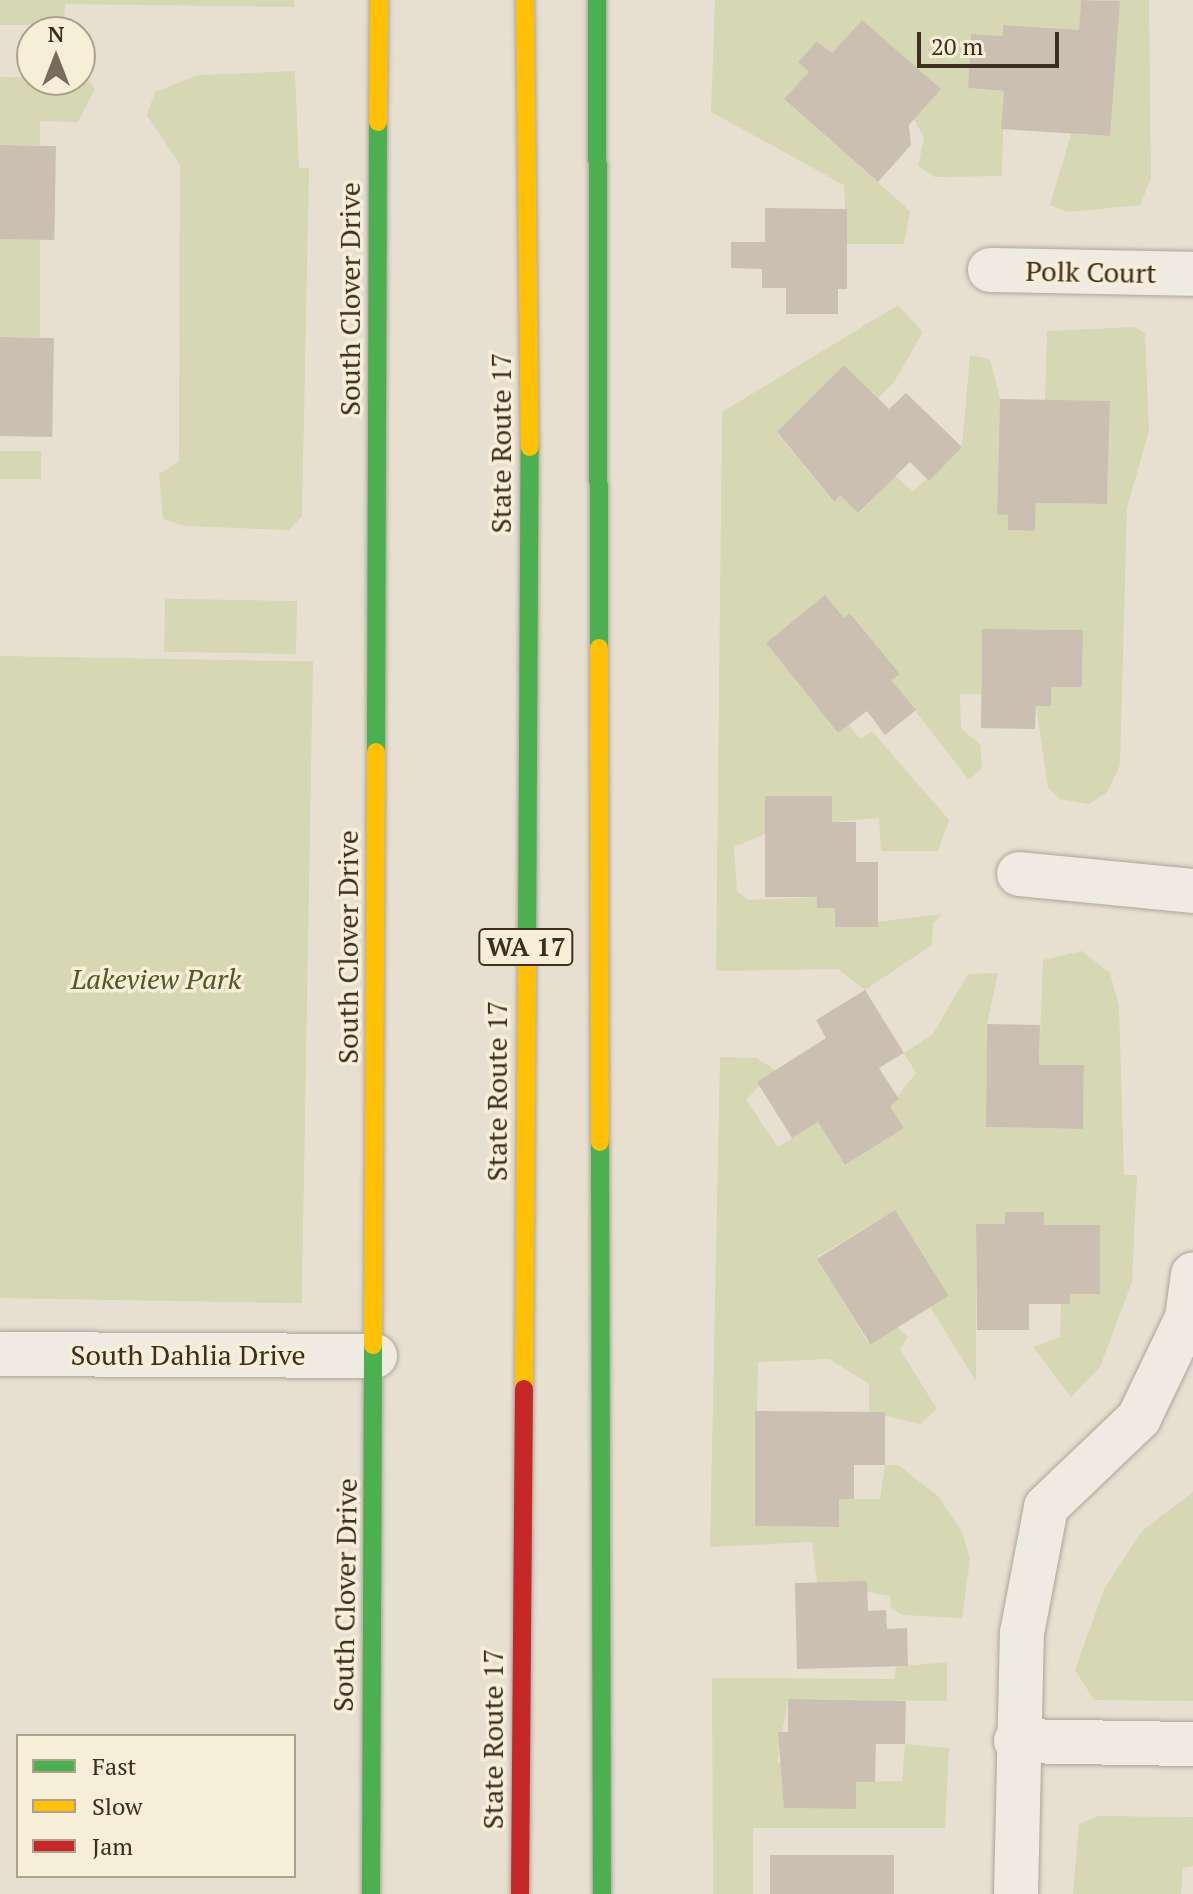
<!DOCTYPE html>
<html>
<head>
<meta charset="utf-8">
<style>
	body { margin:0 }
	#map { position:relative; width:1193px; height:1894px; overflow:hidden; background:#e7e0d1; font-family:"PT Serif",serif }
	div>[style] { position:absolute }
	[style*='--x'] { left:calc(var(--x)*1px); top:calc(var(--y)*1px); width:calc(var(--w)*1px); rotate:calc(var(--a)*1deg) }
	.green>* { inset:0; background:#d6d7b3; transform-origin:0 0 }
	.building>* { inset:0; background:#cbbfb2; transform-origin:0 0 }
	.roads { filter:drop-shadow(0 0 2px #ada599) drop-shadow(0 0 2px #ada599) }
	.street>* { height:44px; margin:-22px; padding:0 22px; transform-origin:22px; border-radius:22px; background:#efebe3 }
	.fast>* { height:18px; margin:-9px; padding:0 9px; transform-origin:9px; border-radius:9px; background:#4caf50 }
	.slow>* { height:18px; margin:-9px; padding:0 9px; transform-origin:9px; border-radius:9px; background:#ffc107 }
	.jam>* { height:18px; margin:-9px; padding:0 9px; transform-origin:9px; border-radius:9px; background:#c62828 }
	span { translate:-50% -50%; white-space:nowrap; text-align:center; line-height:1.15; -webkit-text-stroke:7px #f7eed8; paint-order:stroke }
	.shield-label span { padding:2px 6px; background:#f7eed8; border:2px solid; border-radius:6px; -webkit-text-stroke-width:0 }
	.shield-label { font-size:26px; color:#3d2e20; font-weight:700 }
	.street-label { font-size:28px; color:#3d2e20 }
	.park-label { font-size:28px; color:#4d5a26; font-style:italic }
	.legend { position:absolute; left:16px; top:1734px; width:280px; height:144px; box-sizing:border-box; background:#f7eed8; border:2px solid #ada18e; margin:0; padding:10px 14px; list-style:none; font-size:24px; color:#3d2e20 }
	.legend li { display:flex; align-items:center; gap:16px; height:40px }
	.legend b { width:40px; border:2px solid #ada18e }
	.north { position:absolute; left:16px; top:16px; width:80px; height:80px; box-sizing:border-box; background:#f7eed8; border:2px solid #ada18e; border-radius:50%; rotate:0deg; font-size:22px; font-weight:700; line-height:32px; text-align:center; color:#3d2e20 }
	.north::after { content:''; display:block; margin:auto; width:28px; height:36px; background:#786c5e; clip-path:polygon(50% 0,100% 100%,50% 72%,0 100%) }
	.scale { position:absolute; left:917px; top:32px; width:142px; height:36px; box-sizing:border-box; border:4px solid #3d2e20; border-top:0; padding-left:10px; font-size:24px; line-height:28px; white-space:nowrap; color:#3d2e20; -webkit-text-stroke:6px #f7eed8; paint-order:stroke }
</style>
</head>
<body>
<div id="map">
	<div class="green">
		<div style="clip-path:polygon(0 0,294px 0,294px 7px,65px 4px,64px 25px,0 25px)"></div>
		<div style="clip-path:polygon(715px 0,1081px 0,1079px 30px,1004px 25px,1003px 36px,971px 34px,968px 88px,1004px 91px,1002px 176px,935px 177px,918px 166px,924px 138px,862px 21px,832px 53px,817px 41px,798px 62px,809px 72px,785px 100px,910px 211px,904px 244px,847px 244px,844px 185px,711px 112px)"></div>
		<div style="clip-path:polygon(1100px 0,1149px 0,1151px 178px,1140px 205px,1068px 212px,1050px 205px,1071px 134px,1109px 136px,1119px 1px)"></div>
		<div style="clip-path:polygon(295px 71px,299px 168px,309px 168px,302px 516px,289px 530px,185px 526px,163px 519px,159px 474px,179px 461px,180px 165px,147px 115px,155px 92px,199px 75px)"></div>
		<div style="clip-path:polygon(0 77px,87px 78px,95px 89px,78px 122px,40px 121px,40px 145px,0 145px)"></div>
		<div style="left:0;top:239px;width:40px;height:98px"></div>
		<div style="clip-path:polygon(898px 305px,923px 332px,894px 382px,878px 398px,844px 365px,777px 433px,833px 502px,840px 495px,859px 513px,895px 476px,913px 491px,962px 447px,970px 355px,990px 359px,1000px 399px,997px 513px,1008px 515px,1008px 530px,1035px 531px,1036px 503px,1107px 504px,1110px 402px,1045px 400px,1047px 331px,1134px 327px,1145px 333px,1149px 431px,1127px 508px,1120px 765px,1107px 792px,1089px 804px,1060px 799px,1048px 788px,1036px 706px,1051px 706px,1051px 687px,1082px 687px,1083px 630px,982px 629px,981px 694px,960px 694px,961px 729px,980px 744px,982px 768px,969px 780px,891px 680px,899px 673px,851px 613px,844px 618px,825px 596px,766px 643px,838px 733px,849px 725px,860px 739px,872px 731px,949px 820px,938px 851px,881px 851px,879px 818px,832px 822px,832px 796px,766px 796px,765px 834px,734px 847px,737px 891px,748px 900px,817px 897px,817px 908px,835px 908px,835px 927px,942px 914px,933px 924px,932px 945px,865px 990px,838px 969px,716px 971px,722px 412px)"></div>
		<div style="left:0;top:451px;width:41px;height:28px"></div>
		<div style="left:297px;top:601px;width:53px;height:132px;rotate:91deg"></div>
		<div style="left:0;top:656px;width:313px;height:642px;rotate:1deg"></div>
		<div style="clip-path:polygon(1082px 951px,1110px 973px,1119px 1006px,1124px 1175px,1137px 1175px,1132px 1282px,1100px 1367px,1071px 1397px,1033px 1347px,1060px 1337px,1061px 1304px,1070px 1304px,1070px 1294px,1100px 1293px,1100px 1225px,1044px 1225px,1044px 1212px,1005px 1212px,1005px 1224px,976px 1224px,976px 1381px,930px 1307px,947px 1295px,895px 1210px,817px 1257px,868px 1343px,897px 1327px,908px 1337px,900px 1349px,937px 1409px,920px 1424px,869px 1412px,869px 1384px,829px 1359px,758px 1362px,755px 1526px,839px 1527px,839px 1499px,880px 1499px,885px 1465px,898px 1465px,938px 1496px,962px 1532px,970px 1559px,962px 1618px,903px 1615px,891px 1608px,890px 1596px,817px 1583px,812px 1542px,710px 1547px,720px 1057px,757px 1058px,775px 1070px,746px 1100px,778px 1147px,818px 1122px,845px 1165px,904px 1128px,890px 1106px,916px 1073px,904px 1053px,933px 1034px,968px 974px,998px 973px,987px 1024px,986px 1127px,1083px 1129px,1084px 1065px,1039px 1065px,1043px 960px)"></div>
		<div style="clip-path:polygon(1193px 1492px,1193px 1701px,1094px 1700px,1075px 1670px,1104px 1589px,1142px 1531px)"></div>
		<div style="clip-path:polygon(947px 1662px,947px 1701px,788px 1699px,777px 1763px,785px 1763px,785px 1808px,855px 1809px,856px 1782px,902px 1781px,905px 1744px,949px 1748px,945px 1828px,753px 1828px,753px 1894px,713px 1894px,712px 1678px,894px 1679px,896px 1667px)"></div>
		<div style="clip-path:polygon(1098px 1816px,1193px 1817px,1193px 1866px,1183px 1868px,1181px 1894px,1073px 1894px,1079px 1824px)"></div>
	</div>
	<div class="building">
		<div style="clip-path:polygon(1081px 0,1120px 1px,1110px 136px,1001px 129px,1004px 91px,968px 88px,971px 34px,1003px 36px,1003px 25px,1079px 30px)"></div>
		<div style="clip-path:polygon(862px 20px,941px 89px,909px 125px,911px 145px,878px 182px,784px 99px,809px 72px,798px 62px,817px 41px,832px 53px)"></div>
		<div style="left:0;top:145px;width:56px;height:94px;rotate:1deg"></div>
		<div style="clip-path:polygon(765px 208px,847px 209px,847px 289px,838px 289px,838px 314px,786px 314px,786px 288px,762px 288px,762px 269px,731px 268px,731px 242px,765px 242px)"></div>
		<div style="left:0;top:337px;width:54px;height:99px;rotate:1deg"></div>
		<div style="clip-path:polygon(844px 365px,889px 409px,906px 393px,962px 447px,929px 481px,910px 462px,858px 513px,840px 495px,834px 502px,777px 432px)"></div>
		<div style="clip-path:polygon(1000px 399px,1110px 401px,1107px 504px,1036px 503px,1035px 531px,1008px 530px,1008px 515px,997px 514px)"></div>
		<div style="clip-path:polygon(825px 595px,844px 618px,850px 613px,900px 674px,891px 680px,916px 710px,885px 735px,867px 711px,838px 733px,766px 643px)"></div>
		<div style="clip-path:polygon(982px 629px,1083px 630px,1082px 687px,1051px 687px,1051px 706px,1036px 706px,1035px 729px,981px 728px)"></div>
		<div style="clip-path:polygon(765px 796px,832px 796px,832px 822px,856px 822px,856px 862px,878px 862px,878px 927px,835px 927px,835px 908px,817px 908px,817px 897px,765px 897px)"></div>
		<div style="clip-path:polygon(865px 990px,904px 1053px,879px 1068px,899px 1099px,890px 1106px,904px 1128px,845px 1165px,818px 1122px,792px 1138px,757px 1082px,826px 1038px,816px 1020px)"></div>
		<div style="clip-path:polygon(987px 1024px,1040px 1025px,1039px 1065px,1084px 1065px,1083px 1129px,986px 1127px)"></div>
		<div style="left:895px;top:1210px;width:101px;height:92px;rotate:58deg"></div>
		<div style="clip-path:polygon(1005px 1212px,1044px 1212px,1044px 1225px,1100px 1225px,1100px 1294px,1070px 1294px,1070px 1304px,1029px 1304px,1029px 1330px,977px 1330px,976px 1224px,1005px 1224px)"></div>
		<div style="clip-path:polygon(755px 1411px,885px 1412px,885px 1465px,854px 1465px,854px 1499px,839px 1499px,839px 1527px,755px 1526px)"></div>
		<div style="clip-path:polygon(867px 1581px,868px 1611px,886px 1610px,887px 1629px,907px 1628px,908px 1666px,797px 1669px,795px 1583px)"></div>
		<div style="clip-path:polygon(788px 1699px,906px 1701px,905px 1744px,876px 1744px,875px 1782px,856px 1782px,856px 1809px,784px 1808px,778px 1732px,788px 1732px)"></div>
		<div style="left:770px;top:1855px;width:124px;height:39px"></div>
	</div>
	<div class="roads">
		<div class="street">
			<div style="--x:990;--y:270;--w:203;--a:1.1"></div>
			<div style="--x:1019;--y:874;--w:175;--a:5.6"></div>
			<div style="--x:0;--y:1354;--w:375;--a:0.3"></div>
			<div style="--x:1016;--y:1741;--w:177;--a:1"></div>
			<div style="--x:1016;--y:1894;--w:261;--a:-88.7"></div>
			<div style="--x:1022;--y:1633;--w:128;--a:-79.2"></div>
			<div style="--x:1046;--y:1507;--w:129;--a:-43.7"></div>
			<div style="--x:1139;--y:1418;--w:111;--a:-64.4"></div>
			<div style="--x:1187;--y:1318;--w:44;--a:-82.2"></div>
		</div>
		<div class="fast">
			<div style="--x:597;--y:0;--w:648;--a:89.82"></div>
			<div style="--x:376;--y:752;--w:630;--a:-89.82"></div>
			<div style="--x:527;--y:945;--w:498;--a:-89.7"></div>
			<div style="--x:600;--y:1142;--w:752;--a:89.85"></div>
			<div style="--x:371;--y:1894;--w:549;--a:-89.79"></div>
		</div>
		<div class="slow">
			<div style="--x:525;--y:0;--w:447;--a:89.4"></div>
			<div style="--x:378;--y:122;--w:122;--a:-89.5"></div>
			<div style="--x:599;--y:648;--w:494;--a:89.9"></div>
			<div style="--x:373;--y:1345;--w:593;--a:-89.71"></div>
			<div style="--x:524;--y:1389;--w:444;--a:-89.6"></div>
		</div>
		<div class="jam">
			<div style="--x:520;--y:1894;--w:505;--a:-89.55"></div>
		</div>
	</div>
	<div class="shield-label">
		<span style="left:526px;top:947px">WA 17</span>
	</div>
	<div class="street-label">
		<span style="left:1091px;top:272px;rotate:1deg">Polk Court</span>
		<span style="left:350px;top:299px;rotate:-90deg">South Clover Drive</span>
		<span style="left:501px;top:443px;rotate:-90deg">State Route 17</span>
		<span style="left:348px;top:947px;rotate:-90deg">South Clover Drive</span>
		<span style="left:497px;top:1091px;rotate:-90deg">State Route 17</span>
		<span style="left:188px;top:1355px">South Dahlia Drive</span>
		<span style="left:345px;top:1595px;rotate:-89deg">South Clover Drive</span>
		<span style="left:493px;top:1739px;rotate:-90deg">State Route 17</span>
	</div>
	<div class="park-label">
		<span style="left:156px;top:979px">Lakeview Park</span>
	</div>
	<ul class="legend">
	<li><b style="height:10px;background:#4caf50"></b>Fast</li>
	<li><b style="height:10px;background:#ffc107"></b>Slow</li>
	<li><b style="height:10px;background:#c62828"></b>Jam</li>
	</ul>
	<div class="north">N</div>
	<div class="scale">20 m</div>
</div>
</body>
</html>
